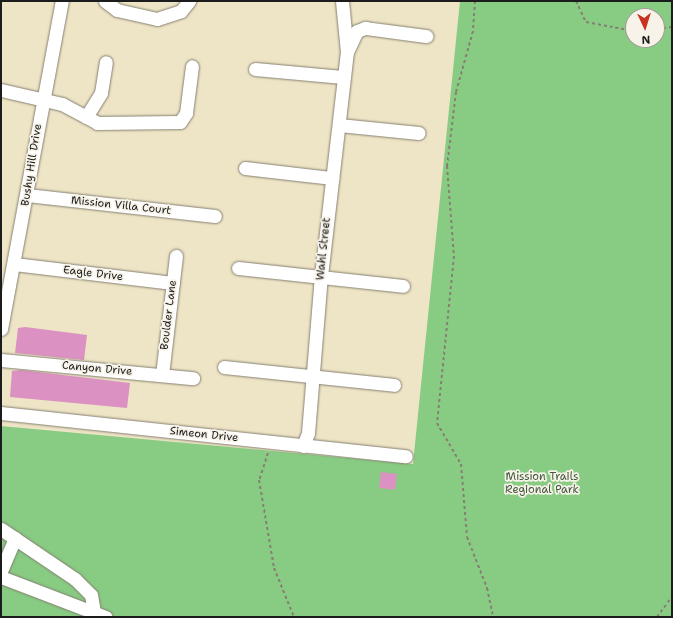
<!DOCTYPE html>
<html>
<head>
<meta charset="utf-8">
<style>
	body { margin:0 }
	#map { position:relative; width:673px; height:618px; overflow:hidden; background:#eee4c6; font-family:"Shantell Sans",sans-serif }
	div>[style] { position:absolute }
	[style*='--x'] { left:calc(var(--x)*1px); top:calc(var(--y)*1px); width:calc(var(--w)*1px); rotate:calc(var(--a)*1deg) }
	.green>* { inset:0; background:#88cb83 }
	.building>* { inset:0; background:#db91c1; transform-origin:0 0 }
	.path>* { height:2px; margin-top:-1px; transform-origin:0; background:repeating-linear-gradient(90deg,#858071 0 3px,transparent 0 6px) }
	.roads { filter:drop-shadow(0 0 1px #858071) drop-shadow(0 0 1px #858071) }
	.minor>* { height:13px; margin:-6.5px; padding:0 6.5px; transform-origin:6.5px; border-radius:6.5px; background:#fff }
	span { translate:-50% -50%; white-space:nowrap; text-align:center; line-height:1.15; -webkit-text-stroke:3.5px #f7f3e8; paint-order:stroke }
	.street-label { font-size:11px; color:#1c1c1c }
	.park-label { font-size:11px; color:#425940 }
	.frame { position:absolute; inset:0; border:2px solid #1c1c1c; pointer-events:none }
	.north { position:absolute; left:625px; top:8px; width:40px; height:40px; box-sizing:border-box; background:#f7f3e8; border:1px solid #9f9d96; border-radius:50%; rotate:176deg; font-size:11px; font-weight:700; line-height:16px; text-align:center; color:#1c1c1c }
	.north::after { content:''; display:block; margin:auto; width:14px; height:18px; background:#c8321e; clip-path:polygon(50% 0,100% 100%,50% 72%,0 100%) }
</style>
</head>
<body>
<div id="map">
	<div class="green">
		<div style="clip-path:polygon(evenodd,460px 1px,672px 1px,672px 617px,1px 617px,1px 426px,413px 464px,460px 1px,633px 16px,657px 16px,657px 40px,633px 40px,633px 16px)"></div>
	</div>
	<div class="building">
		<div style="clip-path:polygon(25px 327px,87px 335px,84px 360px,15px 353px,18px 328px)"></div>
		<div style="clip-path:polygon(21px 370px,130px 383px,127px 408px,10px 397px,12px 371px)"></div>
		<div style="left:381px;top:472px;width:16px;height:16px;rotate:7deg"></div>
	</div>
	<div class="path">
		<div style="--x:475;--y:1;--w:30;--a:94"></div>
		<div style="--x:473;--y:31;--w:63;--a:105.6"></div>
		<div style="--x:456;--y:92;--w:75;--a:96.9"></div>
		<div style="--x:447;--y:166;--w:90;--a:85.6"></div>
		<div style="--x:454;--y:256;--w:168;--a:95.8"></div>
		<div style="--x:437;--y:423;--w:48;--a:59.7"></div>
		<div style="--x:461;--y:464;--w:73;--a:85.3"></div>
		<div style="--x:467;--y:537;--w:55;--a:68.6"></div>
		<div style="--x:487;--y:588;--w:30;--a:78"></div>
		<div style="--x:576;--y:1;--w:23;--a:65"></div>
		<div style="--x:586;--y:22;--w:48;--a:10.8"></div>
		<div style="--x:657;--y:29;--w:15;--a:-8"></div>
		<div style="--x:268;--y:453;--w:28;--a:108"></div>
		<div style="--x:259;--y:480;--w:89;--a:80.3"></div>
		<div style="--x:274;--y:568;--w:53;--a:67.8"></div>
		<div style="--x:657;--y:617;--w:26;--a:-54"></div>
	</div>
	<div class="roads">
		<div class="minor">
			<div style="--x:105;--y:1;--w:15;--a:37"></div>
			<div style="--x:117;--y:10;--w:41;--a:12.7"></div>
			<div style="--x:157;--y:19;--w:25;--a:-18"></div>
			<div style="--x:181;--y:11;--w:13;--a:-51"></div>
			<div style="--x:342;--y:1;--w:51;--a:84.4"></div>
			<div style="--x:255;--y:69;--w:88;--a:5.2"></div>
			<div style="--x:1;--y:90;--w:63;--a:12.9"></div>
			<div style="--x:62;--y:104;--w:40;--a:28"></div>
			<div style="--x:97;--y:123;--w:83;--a:-0.7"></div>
			<div style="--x:180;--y:122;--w:11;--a:-56"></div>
			<div style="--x:186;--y:113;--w:47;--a:-82.7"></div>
			<div style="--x:86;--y:117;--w:28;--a:-58"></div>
			<div style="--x:101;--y:93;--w:31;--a:-81"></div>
			<div style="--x:339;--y:125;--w:80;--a:5.7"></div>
			<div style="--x:245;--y:168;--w:88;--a:6.6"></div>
			<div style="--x:27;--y:195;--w:189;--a:6.4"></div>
			<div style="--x:14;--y:264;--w:160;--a:6.8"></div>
			<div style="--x:238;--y:268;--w:166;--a:6.2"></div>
			<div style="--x:1;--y:329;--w:334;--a:-79.5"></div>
			<div style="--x:1;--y:360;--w:193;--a:5.4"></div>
			<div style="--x:224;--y:367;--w:171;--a:6"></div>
			<div style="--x:162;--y:375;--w:120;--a:-83.3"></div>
			<div style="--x:1;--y:413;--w:407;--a:6.1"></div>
			<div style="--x:303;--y:446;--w:14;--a:-69"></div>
			<div style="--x:308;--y:433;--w:158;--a:-85.3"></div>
			<div style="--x:321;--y:276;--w:226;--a:-83.4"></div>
			<div style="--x:347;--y:52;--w:23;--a:-65"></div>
			<div style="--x:357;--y:31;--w:9;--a:-21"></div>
			<div style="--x:365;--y:28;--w:62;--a:7.5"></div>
			<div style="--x:1;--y:529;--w:89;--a:34"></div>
			<div style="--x:75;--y:579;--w:23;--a:45"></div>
			<div style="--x:91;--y:595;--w:17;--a:80"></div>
			<div style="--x:1;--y:571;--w:36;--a:-67"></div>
			<div style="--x:1;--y:577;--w:112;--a:20.9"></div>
		</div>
	</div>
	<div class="street-label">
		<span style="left:32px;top:165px;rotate:-81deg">Bushy Hill Drive</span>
		<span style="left:121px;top:206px;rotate:6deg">Mission Villa Court</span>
		<span style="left:324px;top:249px;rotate:-84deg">Wahl Street</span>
		<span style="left:93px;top:274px;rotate:7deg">Eagle Drive</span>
		<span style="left:169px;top:315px;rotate:-83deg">Boulder Lane</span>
		<span style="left:97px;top:369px;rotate:5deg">Canyon Drive</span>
		<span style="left:204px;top:435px;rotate:6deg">Simeon Drive</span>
	</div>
	<div class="park-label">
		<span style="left:542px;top:484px">Mission Trails<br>Regional Park</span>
	</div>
	<div class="frame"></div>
	<div class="north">N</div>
</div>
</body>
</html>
